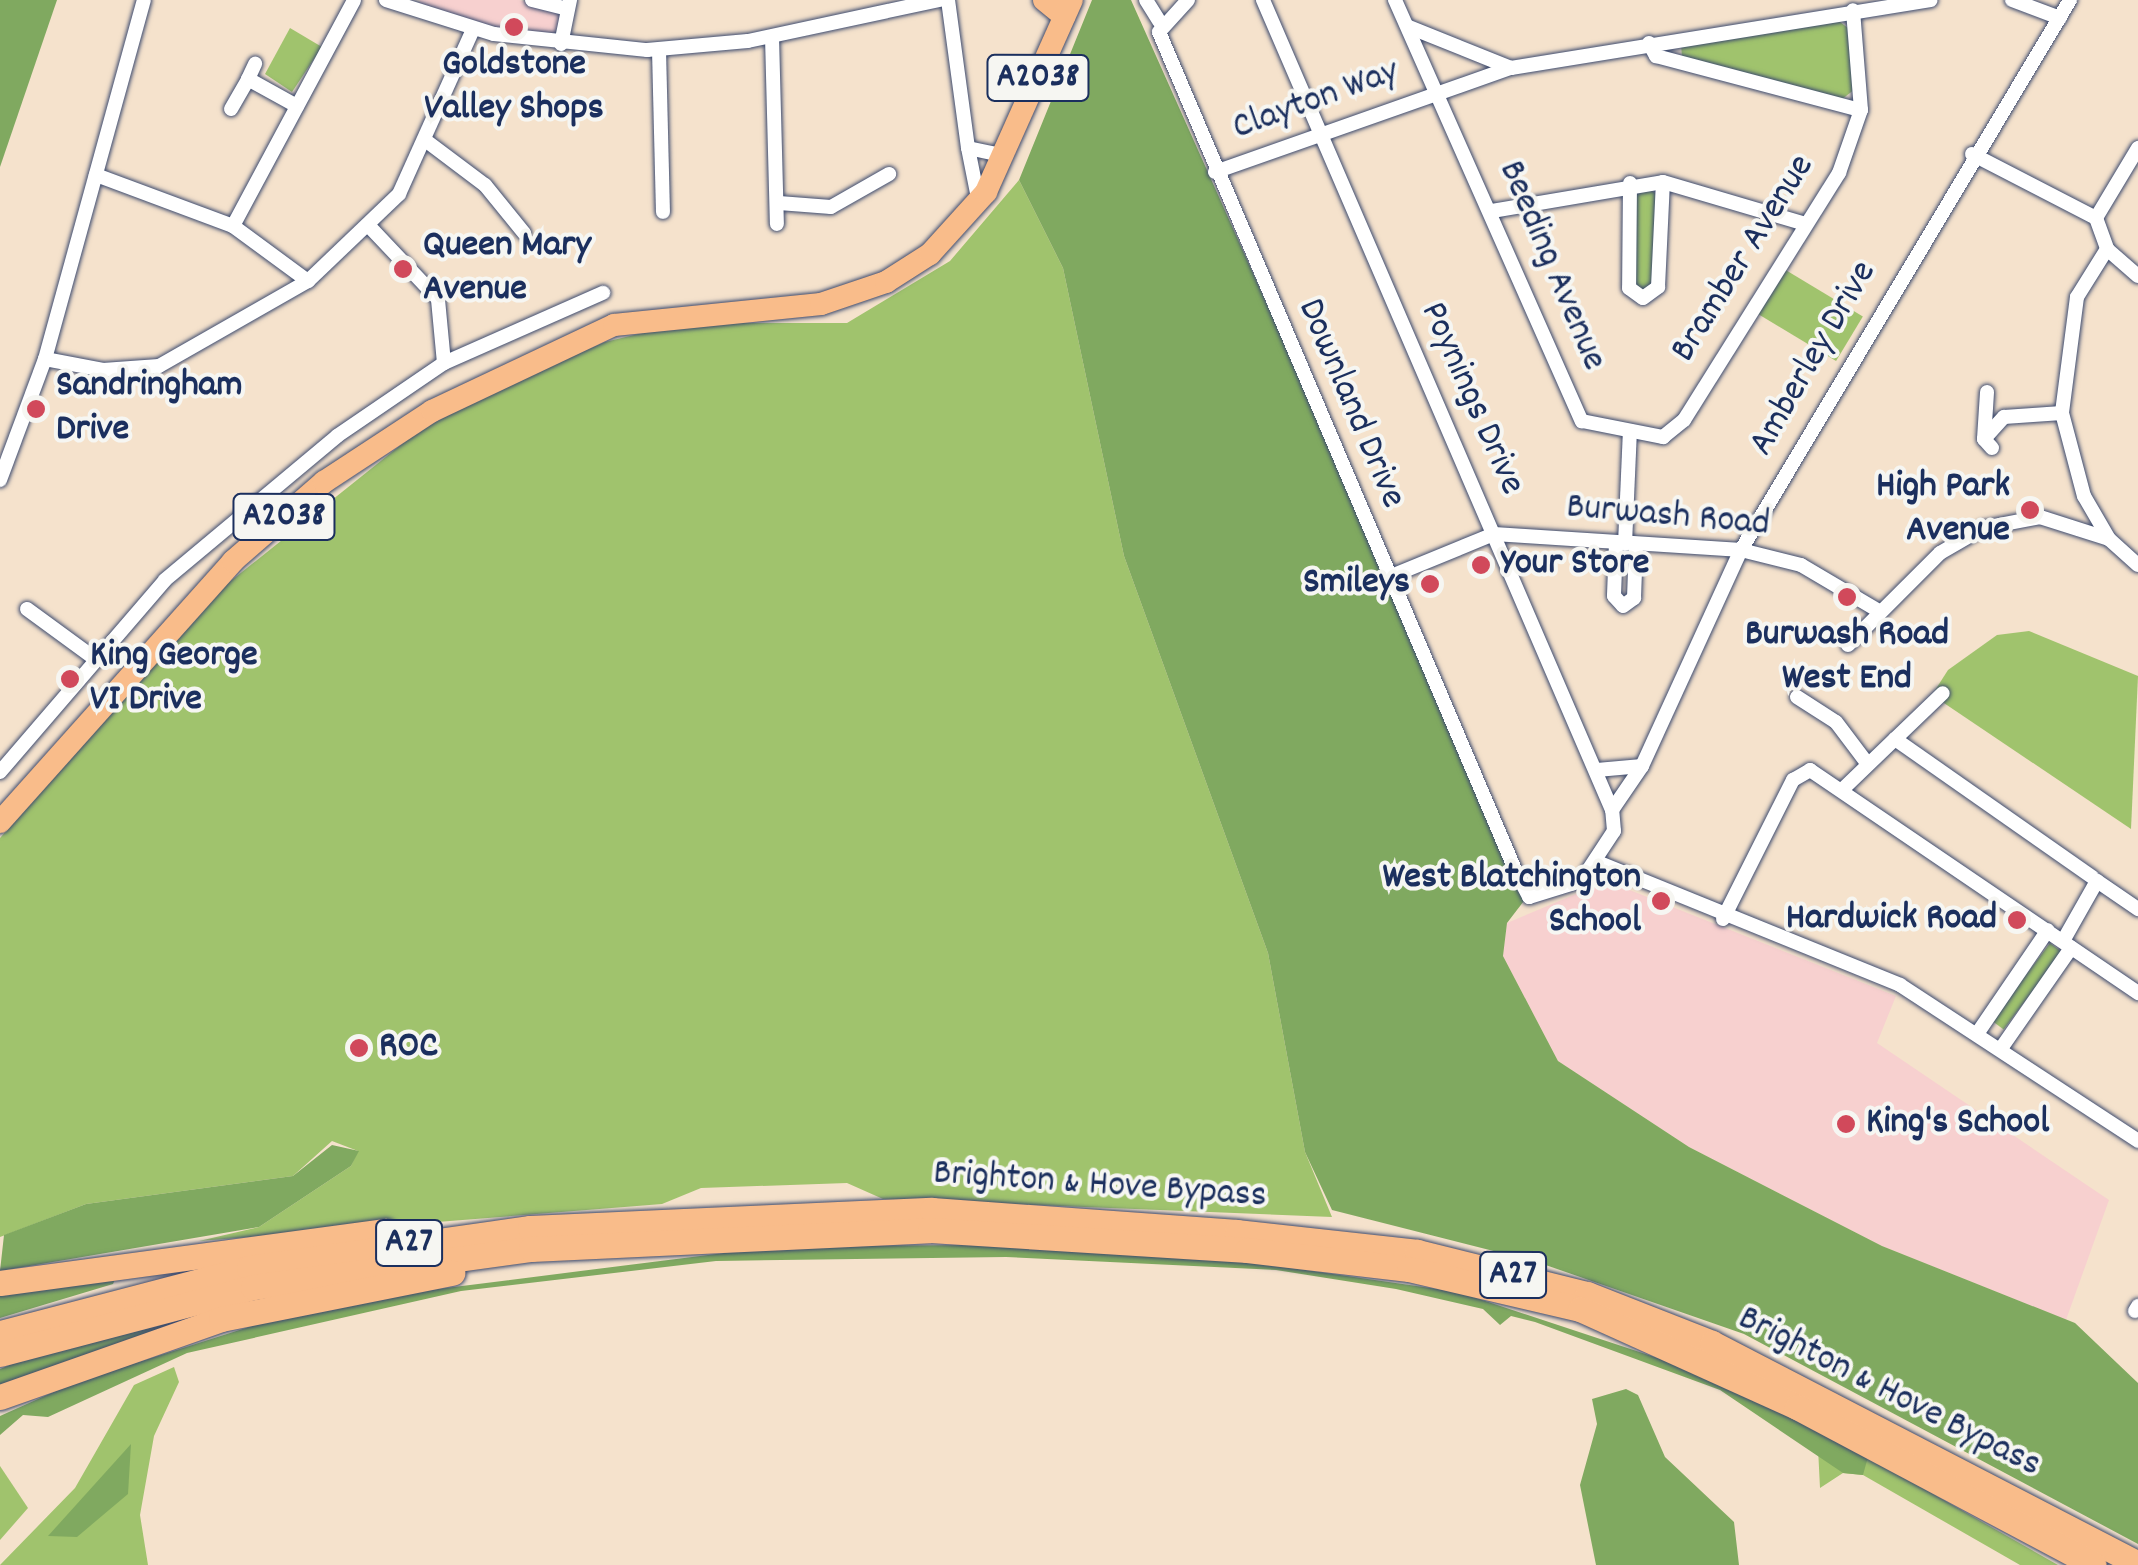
<!DOCTYPE html>
<html>
<head>
<meta charset="utf-8">
<style>
	body { margin:0 }
	#map { position:relative; width:2138px; height:1565px; overflow:hidden; background:#f5e2cc; font-family:Dekko,sans-serif }
	div>[style] { position:absolute }
	[style*='--x'] { left:calc(var(--x)*1px); top:calc(var(--y)*1px); width:calc(var(--w)*1px); rotate:calc(var(--a)*1deg) }
	.built>* { inset:0; background:#f7d0cf }
	.green>* { inset:0; background:#a0c36d; transform-origin:0 0 }
	.forest>* { inset:0; background:#80a960 }
	.roads { filter:drop-shadow(0 0 2px #3c4a6e) drop-shadow(0 0 2px #3c4a6e) }
	.street>* { height:14px; margin:-7px; padding:0 7px; transform-origin:7px; border-radius:7px; background:#fff }
	.primary>* { height:22px; margin:-11px; padding:0 11px; transform-origin:11px; border-radius:11px; background:#f9bc8a }
	.highway>* { height:25px; margin:-12.5px; padding:0 12.5px; transform-origin:12.5px; border-radius:12.5px; background:#f9bc8a }
	.dots>* { width:28px; height:28px; translate:-50% -50%; box-sizing:border-box; border:5px solid #f6f6f2; border-radius:50% }
	span { translate:-50% -50%; white-space:nowrap; text-align:center; line-height:1.15; -webkit-text-stroke:8px #f6f6f2; paint-order:stroke }
	.shield-label span { padding:2px 8px; background:#f6f6f2; border:2px solid; border-radius:8px; -webkit-text-stroke-width:0 }
	.shield-label { font-size:35px; color:#1b2f5e; font-weight:700 }
	.poi-label { font-size:38px; color:#1b2f5e; font-weight:700 }
	.left { translate:0 -50%; text-align:left }
	.right { translate:-100% -50%; text-align:right }
	.street-label { font-size:38px; color:#1b2f5e }
</style>
</head>
<body>
<div id="map">
	<div class="built">
		<div style="clip-path:polygon(420px 0,519px 0,562px 11px,555px 34px,474px 25px,418px 8px)"></div>
		<div style="clip-path:polygon(1607px 881px,1896px 996px,1877px 1043px,2109px 1200px,2066px 1320px,1882px 1246px,1689px 1147px,1558px 1061px,1503px 956px,1507px 923px)"></div>
	</div>
	<div class="green">
		<div style="clip-path:polygon(1836px 19px,1848px 28px,1855px 89px,1841px 100px,1682px 58px,1681px 43px)"></div>
		<div style="clip-path:polygon(290px 28px,322px 47px,292px 92px,265px 74px)"></div>
		<div style="clip-path:polygon(1019px 180px,1063px 268px,1124px 556px,1268px 953px,1305px 1152px,1332px 1217px,883px 1199px,847px 1183px,701px 1188px,662px 1204px,199px 1241px,259px 1227px,351px 1166px,358px 1151px,332px 1141px,293px 1176px,86px 1204px,0 1237px,0 838px,222px 588px,417px 432px,507px 384px,605px 342px,684px 323px,847px 323px,950px 261px)"></div>
		<div style="clip-path:polygon(1645px 186px,1655px 193px,1655px 286px,1643px 294px,1634px 284px,1636px 193px)"></div>
		<div style="left:1784px;top:269px;width:92px;height:52px;rotate:31deg"></div>
		<div style="clip-path:polygon(2029px 631px,2138px 676px,2131px 829px,1932px 695px,1948px 670px,1997px 635px)"></div>
		<div style="left:2050px;top:943px;width:15px;height:97px;rotate:37deg"></div>
		<div style="clip-path:polygon(174px 1367px,179px 1382px,154px 1436px,140px 1515px,148px 1565px,0 1565px,75px 1488px,134px 1385px)"></div>
		<div style="clip-path:polygon(1817px 1428px,2058px 1565px,2020px 1565px,1863px 1475px,1843px 1473px,1820px 1488px)"></div>
		<div style="clip-path:polygon(0 1466px,28px 1508px,0 1540px)"></div>
	</div>
	<div class="forest">
		<div style="clip-path:polygon(0 0,57px 0,0 167px)"></div>
		<div style="clip-path:polygon(1092px 0,1131px 0,1530px 893px,1507px 923px,1503px 956px,1558px 1061px,1689px 1147px,1882px 1246px,2075px 1323px,2138px 1383px,2138px 1544px,1744px 1334px,1537px 1262px,1332px 1210px,1305px 1152px,1268px 953px,1124px 556px,1063px 268px,1019px 180px)"></div>
		<div style="clip-path:polygon(332px 1145px,359px 1151px,351px 1166px,259px 1227px,0 1271px,4px 1235px,86px 1204px,293px 1176px)"></div>
		<div style="clip-path:polygon(997px 1245px,1208px 1256px,1458px 1292px,1718px 1378px,1868px 1457px,1863px 1475px,1843px 1473px,1720px 1390px,1535px 1322px,1511px 1316px,1500px 1325px,1483px 1309px,1396px 1289px,1276px 1270px,1006px 1257px,716px 1261px,461px 1291px,187px 1353px,48px 1417px,23px 1415px,0 1435px,0 1416px,76px 1382px,265px 1322px,398px 1294px,779px 1246px)"></div>
		<div style="clip-path:polygon(116px 1277px,113px 1284px,0 1318px,0 1293px)"></div>
		<div style="clip-path:polygon(294px 1292px,0 1391px,0 1369px,22px 1360px)"></div>
		<div style="clip-path:polygon(1626px 1389px,1638px 1395px,1665px 1457px,1734px 1522px,1739px 1565px,1596px 1565px,1580px 1485px,1597px 1424px,1592px 1399px)"></div>
		<div style="clip-path:polygon(131px 1444px,128px 1494px,77px 1537px,48px 1536px)"></div>
	</div>
	<div class="roads">
		<div class="street">
			<div style="--x:386;--y:0;--w:113;--a:17.5"></div>
			<div style="--x:494;--y:34;--w:154;--a:6"></div>
			<div style="--x:647;--y:50;--w:101;--a:-5.1"></div>
			<div style="--x:748;--y:41;--w:196;--a:-12.1"></div>
			<div style="--x:532;--y:0;--w:36;--a:14"></div>
			<div style="--x:948;--y:0;--w:149;--a:82.3"></div>
			<div style="--x:968;--y:148;--w:38;--a:12"></div>
			<div style="--x:1146;--y:0;--w:25;--a:58"></div>
			<div style="--x:1188;--y:0;--w:43;--a:132.2"></div>
			<div style="--x:1159;--y:32;--w:915;--a:66.97"></div>
			<div style="--x:1517;--y:874;--w:26;--a:62"></div>
			<div style="--x:1529;--y:897;--w:54;--a:-17.1"></div>
			<div style="--x:1581;--y:881;--w:60;--a:-56.6"></div>
			<div style="--x:1614;--y:831;--w:21;--a:-95"></div>
			<div style="--x:1612;--y:810;--w:882;--a:-113.31"></div>
			<div style="--x:1395;--y:0;--w:461;--a:66.1"></div>
			<div style="--x:1582;--y:421;--w:83;--a:11.2"></div>
			<div style="--x:1663;--y:437;--w:27;--a:-39"></div>
			<div style="--x:1684;--y:420;--w:292;--a:-57.9"></div>
			<div style="--x:1839;--y:173;--w:67;--a:-70.8"></div>
			<div style="--x:1861;--y:110;--w:100;--a:-94.6"></div>
			<div style="--x:2012;--y:0;--w:51;--a:20.6"></div>
			<div style="--x:1409;--y:27;--w:110;--a:21.9"></div>
			<div style="--x:772;--y:37;--w:187;--a:88.5"></div>
			<div style="--x:1649;--y:43;--w:15;--a:62"></div>
			<div style="--x:1656;--y:56;--w:212;--a:14.8"></div>
			<div style="--x:561;--y:44;--w:45;--a:-78.4"></div>
			<div style="--x:659;--y:50;--w:162;--a:88.6"></div>
			<div style="--x:248;--y:79;--w:17;--a:-65"></div>
			<div style="--x:231;--y:109;--w:34;--a:-60"></div>
			<div style="--x:248;--y:79;--w:56;--a:28.9"></div>
			<div style="--x:429;--y:143;--w:70;--a:36.9"></div>
			<div style="--x:485;--y:185;--w:62;--a:50.9"></div>
			<div style="--x:968;--y:148;--w:56;--a:78.7"></div>
			<div style="--x:1972;--y:154;--w:140;--a:27.3"></div>
			<div style="--x:1215;--y:172;--w:314;--a:-19.4"></div>
			<div style="--x:1511;--y:68;--w:425;--a:-9.2"></div>
			<div style="--x:96;--y:175;--w:146;--a:20.4"></div>
			<div style="--x:233;--y:226;--w:93;--a:36.3"></div>
			<div style="--x:1630;--y:183;--w:105;--a:90.5"></div>
			<div style="--x:1629;--y:288;--w:17;--a:36"></div>
			<div style="--x:1643;--y:298;--w:19;--a:-36"></div>
			<div style="--x:1658;--y:287;--w:105;--a:-87.3"></div>
			<div style="--x:779;--y:203;--w:52;--a:4.4"></div>
			<div style="--x:831;--y:207;--w:67;--a:-29.6"></div>
			<div style="--x:1492;--y:211;--w:173;--a:-9.6"></div>
			<div style="--x:1663;--y:182;--w:145;--a:16.4"></div>
			<div style="--x:2096;--y:218;--w:82;--a:-59"></div>
			<div style="--x:2096;--y:218;--w:33;--a:70"></div>
			<div style="--x:2107;--y:249;--w:41;--a:41.1"></div>
			<div style="--x:233;--y:226;--w:256;--a:-61.8"></div>
			<div style="--x:2107;--y:249;--w:57;--a:122"></div>
			<div style="--x:2077;--y:297;--w:117;--a:97.4"></div>
			<div style="--x:2062;--y:413;--w:86;--a:75.2"></div>
			<div style="--x:2084;--y:496;--w:50;--a:59.8"></div>
			<div style="--x:2109;--y:539;--w:39;--a:42"></div>
			<div style="--x:45;--y:359;--w:59;--a:10.7"></div>
			<div style="--x:103;--y:370;--w:56;--a:-4.1"></div>
			<div style="--x:159;--y:366;--w:172;--a:-29.7"></div>
			<div style="--x:308;--y:281;--w:126;--a:-43.7"></div>
			<div style="--x:399;--y:194;--w:181;--a:-65.8"></div>
			<div style="--x:444;--y:363;--w:174;--a:-23.8"></div>
			<div style="--x:1984;--y:439;--w:47;--a:-86.3"></div>
			<div style="--x:1992;--y:448;--w:12;--a:-132"></div>
			<div style="--x:1984;--y:439;--w:30;--a:-48"></div>
			<div style="--x:2004;--y:417;--w:58;--a:-3.9"></div>
			<div style="--x:0;--y:480;--w:129;--a:-69.6"></div>
			<div style="--x:45;--y:359;--w:372;--a:-74.6"></div>
			<div style="--x:1616;--y:543;--w:53;--a:92.2"></div>
			<div style="--x:1614;--y:596;--w:13;--a:48"></div>
			<div style="--x:1623;--y:606;--w:14;--a:-36"></div>
			<div style="--x:1634;--y:598;--w:54;--a:-87.9"></div>
			<div style="--x:1625;--y:544;--w:113;--a:-87.5"></div>
			<div style="--x:1389;--y:577;--w:113;--a:-22.3"></div>
			<div style="--x:1494;--y:534;--w:248;--a:3.7"></div>
			<div style="--x:1741;--y:550;--w:62;--a:14"></div>
			<div style="--x:1801;--y:565;--w:88;--a:30.6"></div>
			<div style="--x:27;--y:609;--w:83;--a:36.2"></div>
			<div style="--x:1848;--y:645;--w:130;--a:-45"></div>
			<div style="--x:1940;--y:553;--w:50;--a:-30.2"></div>
			<div style="--x:1983;--y:528;--w:58;--a:-10.9"></div>
			<div style="--x:2040;--y:517;--w:72;--a:17.7"></div>
			<div style="--x:1797;--y:697;--w:46;--a:32.7"></div>
			<div style="--x:1836;--y:722;--w:51;--a:52.9"></div>
			<div style="--x:1895;--y:739;--w:66;--a:-43.8"></div>
			<div style="--x:1597;--y:770;--w:45;--a:-5.1"></div>
			<div style="--x:0;--y:772;--w:253;--a:-49.3"></div>
			<div style="--x:165;--y:580;--w:224;--a:-39.9"></div>
			<div style="--x:337;--y:436;--w:130;--a:-34.3"></div>
			<div style="--x:444;--y:363;--w:64;--a:-95.4"></div>
			<div style="--x:438;--y:299;--w:99;--a:-133.4"></div>
			<div style="--x:1844;--y:788;--w:71;--a:-43.9"></div>
			<div style="--x:1895;--y:739;--w:241;--a:35"></div>
			<div style="--x:1612;--y:810;--w:53;--a:-55.7"></div>
			<div style="--x:1642;--y:766;--w:238;--a:-65.4"></div>
			<div style="--x:1741;--y:550;--w:641;--a:-59.11"></div>
			<div style="--x:1600;--y:863;--w:324;--a:22.1"></div>
			<div style="--x:1900;--y:985;--w:285;--a:33.2"></div>
			<div style="--x:1723;--y:919;--w:156;--a:-63.3"></div>
			<div style="--x:1793;--y:780;--w:20;--a:-30"></div>
			<div style="--x:1810;--y:770;--w:397;--a:34.2"></div>
			<div style="--x:2063;--y:941;--w:69;--a:-60.5"></div>
			<div style="--x:2097;--y:881;--w:50;--a:34.3"></div>
			<div style="--x:1979;--y:1031;--w:122;--a:-55.7"></div>
			<div style="--x:2002;--y:1047;--w:121;--a:-55.1"></div>
			<div style="--x:2135;--y:1311;--w:6;--a:-59"></div>
		</div>
		<div class="primary">
			<div style="--x:1044;--y:0;--w:26;--a:39"></div>
			<div style="--x:0;--y:822;--w:350;--a:-48.2"></div>
			<div style="--x:233;--y:561;--w:121;--a:-41"></div>
			<div style="--x:324;--y:482;--w:129;--a:-33.3"></div>
			<div style="--x:432;--y:411;--w:201;--a:-25.3"></div>
			<div style="--x:614;--y:325;--w:208;--a:-5.8"></div>
			<div style="--x:821;--y:304;--w:69;--a:-18.7"></div>
			<div style="--x:886;--y:282;--w:52;--a:-32.5"></div>
			<div style="--x:930;--y:254;--w:84;--a:-47.9"></div>
			<div style="--x:986;--y:192;--w:210;--a:-65.9"></div>
		</div>
		<div class="highway">
			<div style="--x:0;--y:1283;--w:389;--a:-7.7"></div>
			<div style="--x:0;--y:1333;--w:257;--a:-14.6"></div>
			<div style="--x:249;--y:1268;--w:284;--a:-8.1"></div>
			<div style="--x:530;--y:1228;--w:402;--a:-2.6"></div>
			<div style="--x:932;--y:1210;--w:306;--a:4.1"></div>
			<div style="--x:1237;--y:1232;--w:181;--a:6.3"></div>
			<div style="--x:1417;--y:1252;--w:175;--a:13.9"></div>
			<div style="--x:1587;--y:1294;--w:134;--a:21.4"></div>
			<div style="--x:1712;--y:1343;--w:480;--a:27.4"></div>
			<div style="--x:0;--y:1354;--w:262;--a:-14.8"></div>
			<div style="--x:253;--y:1287;--w:281;--a:-7.8"></div>
			<div style="--x:531;--y:1249;--w:399;--a:-2.7"></div>
			<div style="--x:930;--y:1230;--w:318;--a:3.6"></div>
			<div style="--x:1247;--y:1250;--w:163;--a:6.7"></div>
			<div style="--x:1409;--y:1269;--w:176;--a:13.2"></div>
			<div style="--x:1580;--y:1309;--w:238;--a:24.3"></div>
			<div style="--x:1797;--y:1407;--w:336;--a:28"></div>
			<div style="--x:0;--y:1397;--w:234;--a:-19.4"></div>
			<div style="--x:221;--y:1319;--w:236;--a:-11.3"></div>
		</div>
	</div>
	<div class="dots">
		<div style="left:514px;top:27px;background:#d1495b"></div>
		<div style="left:403px;top:269px;background:#d1495b"></div>
		<div style="left:36px;top:409px;background:#d1495b"></div>
		<div style="left:2030px;top:510px;background:#d1495b"></div>
		<div style="left:1481px;top:565px;background:#d1495b"></div>
		<div style="left:1430px;top:584px;background:#d1495b"></div>
		<div style="left:1847px;top:597px;background:#d1495b"></div>
		<div style="left:70px;top:679px;background:#d1495b"></div>
		<div style="left:1661px;top:901px;background:#d1495b"></div>
		<div style="left:2017px;top:920px;background:#d1495b"></div>
		<div style="left:359px;top:1048px;background:#d1495b"></div>
		<div style="left:1846px;top:1124px;background:#d1495b"></div>
	</div>
	<div class="shield-label">
		<span style="left:1038px;top:78px">A2038</span>
		<span style="left:284px;top:517px">A2038</span>
		<span style="left:409px;top:1243px">A27</span>
		<span style="left:1513px;top:1275px">A27</span>
	</div>
	<div class="poi-label">
		<span style="left:514px;top:88px">Goldstone<br>Valley Shops</span>
		<span class="left" style="left:423px;top:269px">Queen Mary<br>Avenue</span>
		<span class="left" style="left:56px;top:409px">Sandringham<br>Drive</span>
		<span class="right" style="left:2010px;top:510px">High Park<br>Avenue</span>
		<span class="left" style="left:1501px;top:565px">Your Store</span>
		<span class="right" style="left:1410px;top:584px">Smileys</span>
		<span style="left:1847px;top:658px">Burwash Road<br>West End</span>
		<span class="left" style="left:90px;top:679px">King George<br>VI Drive</span>
		<span class="right" style="left:1641px;top:901px">West Blatchington<br>School</span>
		<span class="right" style="left:1997px;top:920px">Hardwick Road</span>
		<span class="left" style="left:379px;top:1048px">ROC</span>
		<span class="left" style="left:1866px;top:1124px">King's School</span>
	</div>
	<div class="street-label">
		<span style="left:1316px;top:101px;rotate:-20deg">Clayton Way</span>
		<span style="left:1744px;top:259px;rotate:-58deg">Bramber Avenue</span>
		<span style="left:1551px;top:266px;rotate:67deg">Beeding Avenue</span>
		<span style="left:1814px;top:359px;rotate:-60deg">Amberley Drive</span>
		<span style="left:1471px;top:399px;rotate:66deg">Poynings Drive</span>
		<span style="left:1350px;top:404px;rotate:67deg">Downland Drive</span>
		<span style="left:1668px;top:517px;rotate:5deg">Burwash Road</span>
		<span style="left:1100px;top:1186px;rotate:4deg">Brighton &amp; Hove Bypass</span>
		<span style="left:1889px;top:1393px;rotate:27deg">Brighton &amp; Hove Bypass</span>
	</div>
</div>
</body>
</html>
